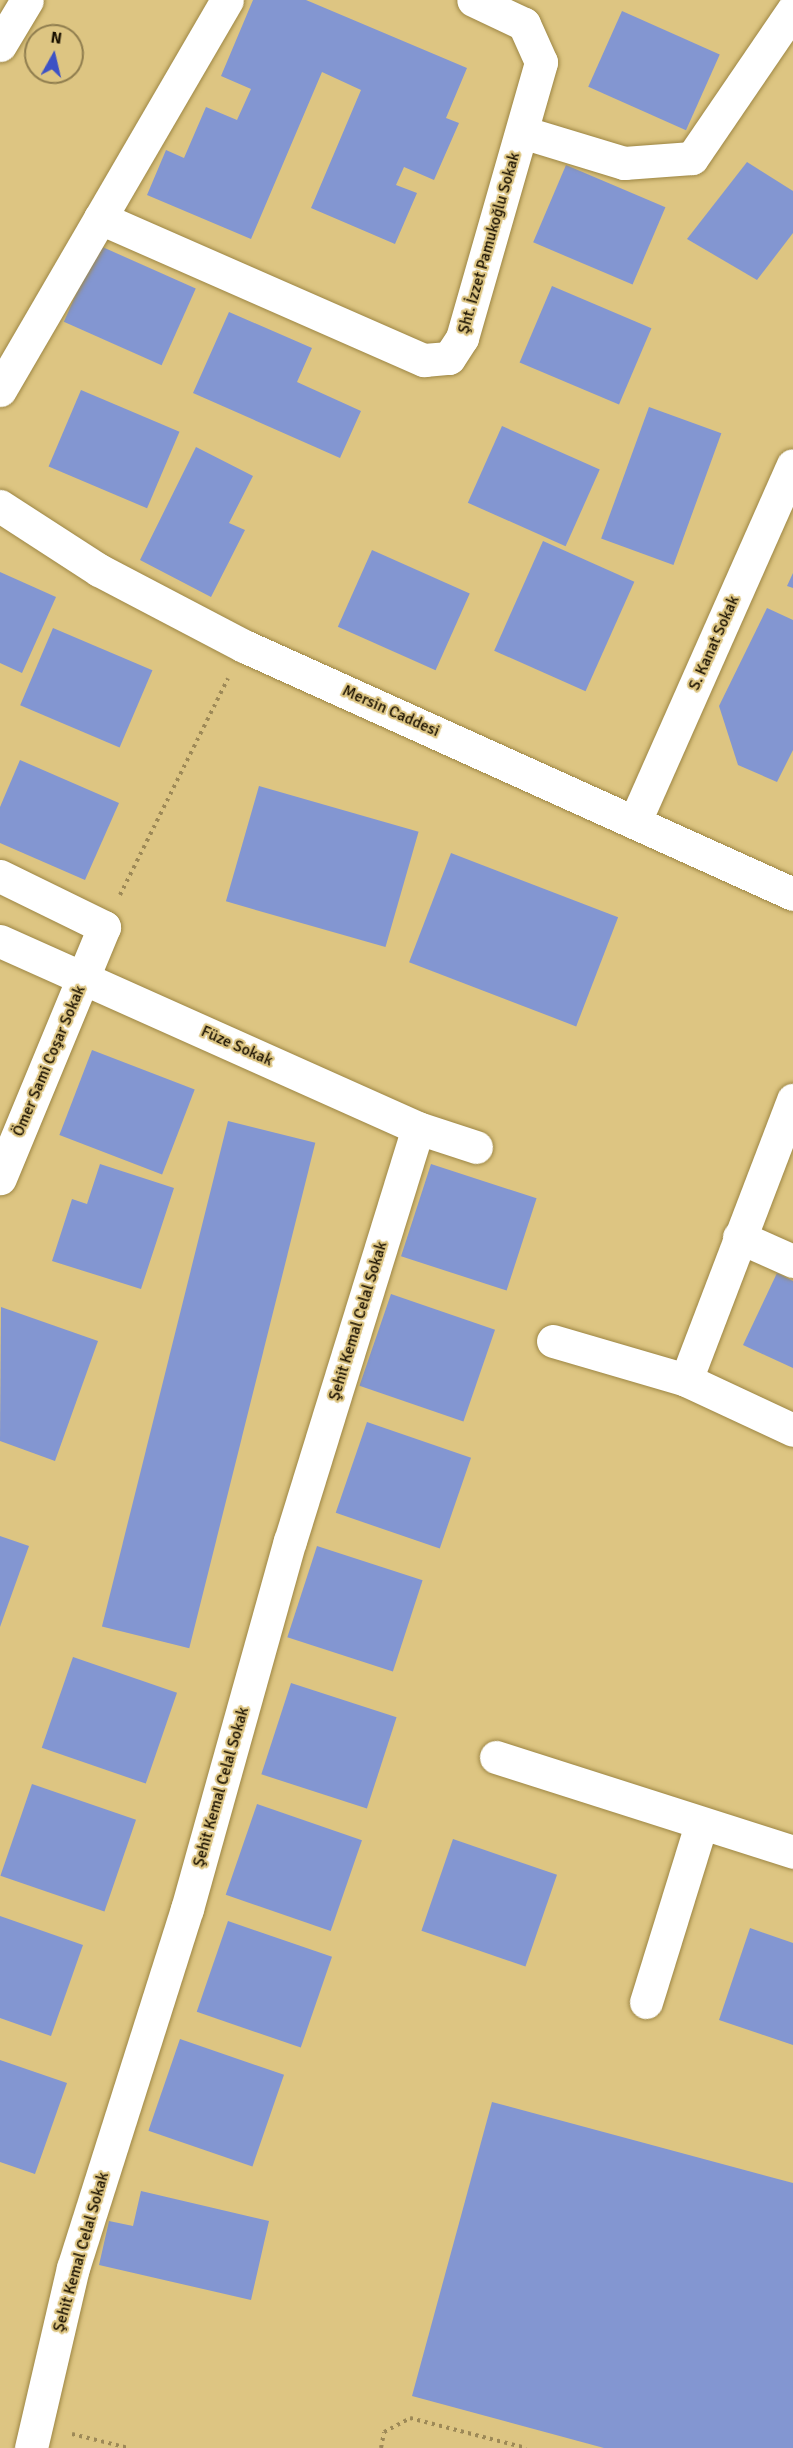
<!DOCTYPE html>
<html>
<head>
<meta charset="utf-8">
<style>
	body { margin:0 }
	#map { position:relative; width:793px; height:2448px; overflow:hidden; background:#ddc582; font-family:Signika,sans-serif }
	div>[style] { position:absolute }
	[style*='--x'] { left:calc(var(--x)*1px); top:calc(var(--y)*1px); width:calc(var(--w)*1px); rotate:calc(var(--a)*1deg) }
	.building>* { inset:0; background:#8396d1; transform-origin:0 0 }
	.path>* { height:4px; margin-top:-2px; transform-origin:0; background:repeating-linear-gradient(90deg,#9d8957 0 3px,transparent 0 7.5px) }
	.roads { filter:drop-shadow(0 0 2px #9d8644) drop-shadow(0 0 2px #9d8644) }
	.minor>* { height:33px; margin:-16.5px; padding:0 16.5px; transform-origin:16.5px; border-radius:16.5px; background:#fff }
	span { translate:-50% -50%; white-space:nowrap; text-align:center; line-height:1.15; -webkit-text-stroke:4.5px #ddc582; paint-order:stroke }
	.street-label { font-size:16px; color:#191000 }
	.north { position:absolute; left:24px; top:24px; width:60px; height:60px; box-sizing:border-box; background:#ddc582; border:2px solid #8f7d4e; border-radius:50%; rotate:8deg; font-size:16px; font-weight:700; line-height:24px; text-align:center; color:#191000 }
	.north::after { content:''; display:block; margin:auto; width:21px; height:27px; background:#3d52c5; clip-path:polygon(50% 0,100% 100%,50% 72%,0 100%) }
</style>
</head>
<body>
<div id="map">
	<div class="building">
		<div style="clip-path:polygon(253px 0,306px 0,467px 68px,446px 118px,459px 123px,434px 180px,404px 167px,396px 185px,417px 193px,395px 244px,311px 208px,361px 90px,322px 72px,251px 239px,147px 195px,166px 150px,184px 158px,206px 107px,237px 120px,251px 89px,221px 76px)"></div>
		<div style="left:622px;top:11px;width:107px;height:83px;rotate:24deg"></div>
		<div style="clip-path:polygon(747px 162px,793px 191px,793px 233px,757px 280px,687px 239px)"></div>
		<div style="left:566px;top:165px;width:108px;height:84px;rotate:23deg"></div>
		<div style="left:98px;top:245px;width:107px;height:84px;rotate:24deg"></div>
		<div style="left:552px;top:286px;width:108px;height:83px;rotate:23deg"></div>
		<div style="clip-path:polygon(229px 312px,312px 348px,297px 382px,361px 411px,340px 458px,193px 393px)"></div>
		<div style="left:81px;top:390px;width:107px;height:83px;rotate:23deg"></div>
		<div style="left:649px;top:407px;width:77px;height:140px;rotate:20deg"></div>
		<div style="left:502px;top:426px;width:107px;height:84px;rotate:24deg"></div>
		<div style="clip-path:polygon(196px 447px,253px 476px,229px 523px,245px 530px,211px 597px,140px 560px)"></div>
		<div style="left:543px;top:541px;width:100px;height:120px;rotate:24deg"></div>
		<div style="left:372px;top:550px;width:107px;height:84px;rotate:24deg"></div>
		<div style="clip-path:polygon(0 572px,56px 597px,22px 673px,0 663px)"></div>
		<div style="clip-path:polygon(793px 573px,793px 588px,787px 586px)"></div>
		<div style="clip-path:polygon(767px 608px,793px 620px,793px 750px,777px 782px,738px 765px,719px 706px)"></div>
		<div style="left:53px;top:628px;width:108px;height:84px;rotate:23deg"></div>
		<div style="clip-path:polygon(20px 760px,119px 803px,85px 880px,0 843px,0 807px)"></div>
		<div style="left:259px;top:786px;width:166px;height:120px;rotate:16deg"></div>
		<div style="left:451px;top:853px;width:179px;height:117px;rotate:21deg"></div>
		<div style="left:92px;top:1050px;width:110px;height:91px;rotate:21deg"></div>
		<div style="left:228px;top:1121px;width:90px;height:521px;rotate:14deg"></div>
		<div style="clip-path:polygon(100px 1164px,174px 1188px,141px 1289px,52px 1261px,72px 1199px,87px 1204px)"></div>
		<div style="left:431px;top:1164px;width:111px;height:97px;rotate:18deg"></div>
		<div style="clip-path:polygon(777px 1273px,793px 1281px,793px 1368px,743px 1345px)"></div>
		<div style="left:391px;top:1294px;width:110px;height:97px;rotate:19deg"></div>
		<div style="clip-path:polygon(1px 1307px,98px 1341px,55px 1461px,0 1441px)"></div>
		<div style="left:367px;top:1422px;width:110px;height:96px;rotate:19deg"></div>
		<div style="clip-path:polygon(0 1536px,29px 1546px,0 1627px)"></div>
		<div style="left:317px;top:1546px;width:111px;height:96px;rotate:18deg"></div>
		<div style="left:73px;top:1657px;width:110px;height:96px;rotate:19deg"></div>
		<div style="left:291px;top:1683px;width:111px;height:96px;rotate:18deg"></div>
		<div style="left:32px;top:1784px;width:110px;height:97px;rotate:19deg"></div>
		<div style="left:257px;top:1804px;width:111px;height:96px;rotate:19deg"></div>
		<div style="left:453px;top:1839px;width:110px;height:97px;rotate:19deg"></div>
		<div style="clip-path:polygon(0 1916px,83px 1945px,51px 2036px,0 2018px)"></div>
		<div style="left:228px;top:1921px;width:110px;height:96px;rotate:19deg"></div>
		<div style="clip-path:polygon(750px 1928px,793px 1943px,793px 2045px,719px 2020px)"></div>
		<div style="left:180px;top:2039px;width:110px;height:97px;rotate:19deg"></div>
		<div style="clip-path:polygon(0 2060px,67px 2083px,35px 2174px,0 2162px)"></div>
		<div style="clip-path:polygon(492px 2102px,793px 2183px,793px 2448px,604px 2448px,412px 2396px)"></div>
		<div style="clip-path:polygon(141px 2191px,269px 2221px,251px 2300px,99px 2265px,109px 2221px,133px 2226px)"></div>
	</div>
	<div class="path">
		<div style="--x:120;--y:895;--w:242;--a:-63.5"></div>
		<div style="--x:72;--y:2434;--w:59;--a:13.8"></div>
		<div style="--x:381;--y:2448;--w:16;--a:-79"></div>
		<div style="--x:384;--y:2432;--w:30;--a:-28"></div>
		<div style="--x:410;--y:2418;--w:120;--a:14.5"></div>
	</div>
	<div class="roads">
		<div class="minor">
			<div style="--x:0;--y:45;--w:52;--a:-59"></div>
			<div style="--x:522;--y:132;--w:107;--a:16.9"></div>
			<div style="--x:624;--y:163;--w:68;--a:-4.2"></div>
			<div style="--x:692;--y:158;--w:179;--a:-55.7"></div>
			<div style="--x:100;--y:218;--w:354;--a:23.7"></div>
			<div style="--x:424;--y:360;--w:25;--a:-5"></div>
			<div style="--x:449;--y:358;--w:24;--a:-57"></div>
			<div style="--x:462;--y:338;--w:287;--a:-74"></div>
			<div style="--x:541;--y:62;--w:42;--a:-114.1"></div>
			<div style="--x:524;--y:24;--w:56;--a:-154.8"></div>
			<div style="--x:0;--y:390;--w:451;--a:-59.8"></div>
			<div style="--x:0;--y:506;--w:118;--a:32.9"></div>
			<div style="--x:99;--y:570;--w:164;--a:27.7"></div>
			<div style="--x:244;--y:646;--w:602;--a:24.31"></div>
			<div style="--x:635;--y:821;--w:389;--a:-66.1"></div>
			<div style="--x:0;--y:876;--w:116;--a:26.1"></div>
			<div style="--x:104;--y:927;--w:272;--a:112.5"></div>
			<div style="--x:0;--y:941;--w:458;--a:24.1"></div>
			<div style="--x:418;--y:1128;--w:61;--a:18.1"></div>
			<div style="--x:739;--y:1237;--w:59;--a:24"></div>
			<div style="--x:553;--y:1341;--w:139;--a:16.3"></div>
			<div style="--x:686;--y:1380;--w:118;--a:25"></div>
			<div style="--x:686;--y:1380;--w:300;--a:-69.1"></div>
			<div style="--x:496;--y:1757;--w:312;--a:17.7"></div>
			<div style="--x:646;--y:2002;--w:186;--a:-72.8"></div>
			<div style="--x:31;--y:2448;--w:185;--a:-76.9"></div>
			<div style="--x:73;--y:2268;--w:377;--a:-72.4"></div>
			<div style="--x:187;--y:1909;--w:382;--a:-74.4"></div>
			<div style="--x:290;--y:1541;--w:432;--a:-72.8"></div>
		</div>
	</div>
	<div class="street-label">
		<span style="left:489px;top:243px;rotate:-74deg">Şht. İzzet Pamukoğlu Sokak</span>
		<span style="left:714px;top:643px;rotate:-66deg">S. Kanat Sokak</span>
		<span style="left:391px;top:711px;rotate:24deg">Mersin Caddesi</span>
		<span style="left:237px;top:1046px;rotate:24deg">Füze Sokak</span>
		<span style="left:49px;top:1061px;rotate:-67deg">Ömer Sami Coşar Sokak</span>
		<span style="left:358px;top:1321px;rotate:-73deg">Şehit Kemal Celal Sokak</span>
		<span style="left:221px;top:1787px;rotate:-74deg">Şehit Kemal Celal Sokak</span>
		<span style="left:81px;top:2252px;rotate:-74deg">Şehit Kemal Celal Sokak</span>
	</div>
	<div class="north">N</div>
</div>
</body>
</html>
